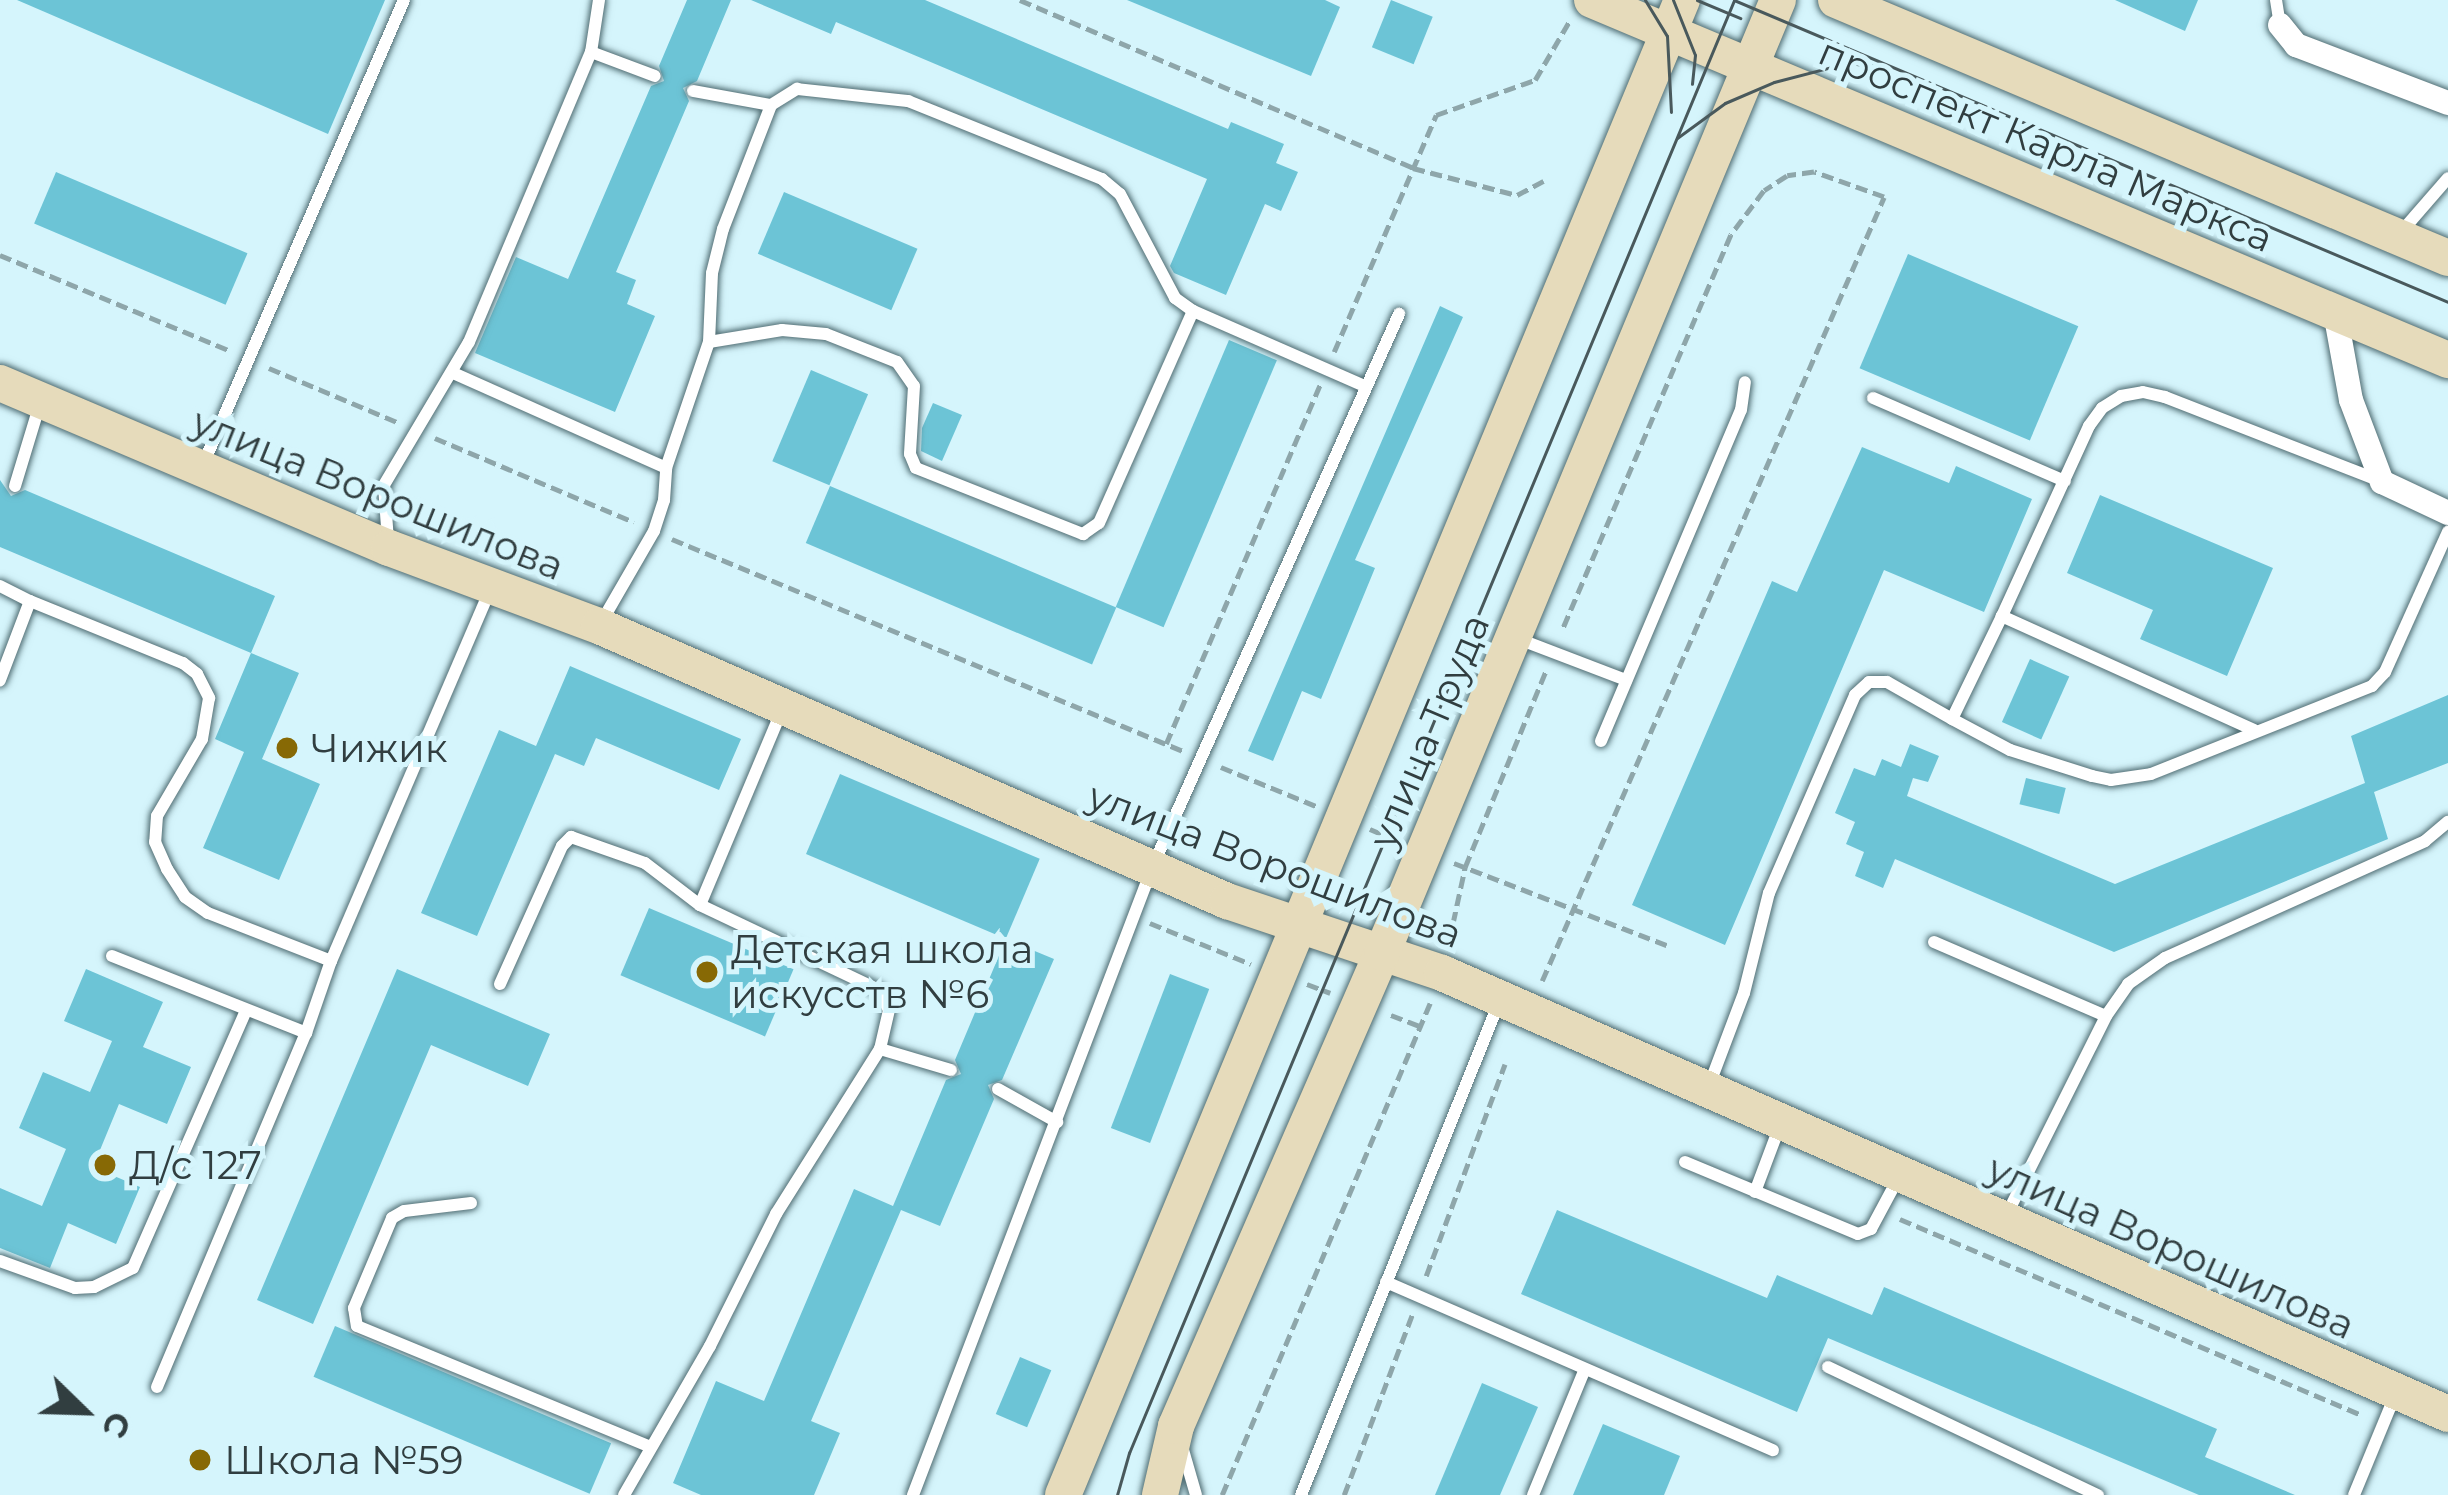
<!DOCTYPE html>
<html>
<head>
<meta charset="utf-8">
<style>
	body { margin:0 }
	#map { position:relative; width:2448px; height:1495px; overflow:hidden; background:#d5f5fc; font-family:Montserrat,sans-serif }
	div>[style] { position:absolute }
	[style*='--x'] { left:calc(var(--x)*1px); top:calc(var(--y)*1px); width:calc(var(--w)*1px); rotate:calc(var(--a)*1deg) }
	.building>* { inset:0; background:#6cc4d6; transform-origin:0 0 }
	.path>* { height:4.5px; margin-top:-2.25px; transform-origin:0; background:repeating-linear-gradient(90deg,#8ea6aa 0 12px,transparent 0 18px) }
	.roads { filter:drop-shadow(0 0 3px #4f6c72) drop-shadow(0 0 3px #4f6c72) }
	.service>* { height:12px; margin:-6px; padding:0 6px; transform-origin:6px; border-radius:6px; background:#fff }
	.minor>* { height:24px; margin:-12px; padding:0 12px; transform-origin:12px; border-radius:12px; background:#fff }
	.secondary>* { height:36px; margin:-18px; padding:0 18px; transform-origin:18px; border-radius:18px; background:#e6dbbb }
	.tram>* { height:3px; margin:-1.5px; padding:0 1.5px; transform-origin:1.5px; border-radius:1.5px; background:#49595c }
	.dots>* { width:33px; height:33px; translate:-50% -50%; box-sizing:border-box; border:6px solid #d5f5fc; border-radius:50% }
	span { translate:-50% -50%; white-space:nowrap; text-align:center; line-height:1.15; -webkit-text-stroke:10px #d5f5fc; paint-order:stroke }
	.street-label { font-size:39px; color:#313e40 }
	.poi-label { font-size:39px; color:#313e40 }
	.left { translate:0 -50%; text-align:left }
	.north { position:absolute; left:24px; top:1351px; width:120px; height:120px; -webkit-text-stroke:9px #d5f5fc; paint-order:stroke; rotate:113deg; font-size:33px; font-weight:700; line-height:48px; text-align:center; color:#313e40 }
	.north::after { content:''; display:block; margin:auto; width:42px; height:54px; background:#313e40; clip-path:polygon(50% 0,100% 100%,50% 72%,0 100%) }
</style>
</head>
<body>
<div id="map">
	<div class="building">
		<div style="clip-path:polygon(17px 0,385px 0,328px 134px)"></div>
		<div style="clip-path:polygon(687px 0,731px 0,697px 81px,683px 88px,689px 101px,616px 272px,636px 280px,627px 304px,655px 316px,615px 412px,475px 353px,516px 257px,568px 279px,651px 86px,664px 81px,659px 66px)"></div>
		<div style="clip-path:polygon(751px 0,925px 0,1228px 129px,1231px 122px,1284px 144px,1276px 163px,1298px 172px,1281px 211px,1265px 204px,1226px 295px,1174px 273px,1170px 266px,1207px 179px,836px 22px,831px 34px)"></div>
		<div style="clip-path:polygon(1127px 0,1325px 0,1340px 7px,1311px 76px)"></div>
		<div style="left:1391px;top:0;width:45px;height:51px;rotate:22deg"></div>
		<div style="clip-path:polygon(2115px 0,2198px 0,2185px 31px)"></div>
		<div style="left:56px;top:172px;width:208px;height:56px;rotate:23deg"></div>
		<div style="left:784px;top:192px;width:145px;height:67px;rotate:23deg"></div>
		<div style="left:1908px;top:254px;width:185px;height:124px;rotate:23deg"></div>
		<div style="clip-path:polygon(1440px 306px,1463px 317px,1355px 560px,1375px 568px,1321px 699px,1302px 691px,1273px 761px,1248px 751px)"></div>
		<div style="left:1229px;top:340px;width:52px;height:290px;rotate:23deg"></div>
		<div style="left:811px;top:370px;width:62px;height:99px;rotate:23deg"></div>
		<div style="clip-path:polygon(933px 403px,962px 415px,942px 461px,921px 451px,922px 428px)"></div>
		<div style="clip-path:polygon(1862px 447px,1949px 483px,1956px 466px,2032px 499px,1984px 612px,1884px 570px,1725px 945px,1632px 905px,1772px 581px,1797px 592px)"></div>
		<div style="clip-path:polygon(0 480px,11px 496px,25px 490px,275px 596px,251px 653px,0 547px)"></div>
		<div style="left:830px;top:486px;width:311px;height:62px;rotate:23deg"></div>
		<div style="clip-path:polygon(2100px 495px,2273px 568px,2227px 676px,2140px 639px,2153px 610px,2067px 573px)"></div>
		<div style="clip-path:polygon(251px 653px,299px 673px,262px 759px,320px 784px,279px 880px,203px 848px,244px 752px,215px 739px)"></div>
		<div style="left:2030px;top:659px;width:43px;height:69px;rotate:24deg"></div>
		<div style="clip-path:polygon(570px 666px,741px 739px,719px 790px,596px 738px,584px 766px,555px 754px,477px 936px,421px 913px,499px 730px,536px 746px)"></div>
		<div style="clip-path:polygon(2448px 695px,2448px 763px,2374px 792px,2388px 839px,2114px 952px,1895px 859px,1883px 888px,1855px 876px,1864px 852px,1846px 844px,1855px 822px,1835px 813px,1854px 768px,1875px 776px,1882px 759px,1901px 767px,1910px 744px,1939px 756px,1928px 782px,1913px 778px,1907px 796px,2115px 884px,2365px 783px,2351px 736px)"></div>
		<div style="left:840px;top:774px;width:217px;height:87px;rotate:23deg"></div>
		<div style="left:2026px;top:778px;width:41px;height:27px;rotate:14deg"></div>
		<div style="left:649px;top:908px;width:157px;height:73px;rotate:23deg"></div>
		<div style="clip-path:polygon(1006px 939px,1054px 959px,1002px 1080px,988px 1085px,994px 1099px,940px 1226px,901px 1210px,811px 1421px,840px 1433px,814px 1495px,701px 1495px,673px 1483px,716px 1381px,764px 1401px,854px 1189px,893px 1206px,946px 1080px,961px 1074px,955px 1060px)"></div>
		<div style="clip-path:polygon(86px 969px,163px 1002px,143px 1047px,191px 1067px,167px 1124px,119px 1104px,93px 1167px,140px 1187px,116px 1244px,68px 1223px,50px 1268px,0 1248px,0 1188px,42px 1206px,66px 1149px,19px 1128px,43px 1072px,90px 1092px,112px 1041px,64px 1021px)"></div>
		<div style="clip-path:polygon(397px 969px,550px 1034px,528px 1086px,431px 1045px,313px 1324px,257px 1300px)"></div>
		<div style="left:1170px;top:974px;width:42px;height:165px;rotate:21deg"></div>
		<div style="clip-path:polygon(1557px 1210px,1767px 1298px,1777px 1275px,1872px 1315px,1884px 1287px,2217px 1429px,2205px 1457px,2295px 1495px,2199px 1495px,1828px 1338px,1797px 1412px,1521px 1294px)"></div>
		<div style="left:335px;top:1326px;width:300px;height:55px;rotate:23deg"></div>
		<div style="left:1020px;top:1357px;width:34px;height:62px;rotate:23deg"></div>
		<div style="clip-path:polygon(1482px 1383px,1538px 1407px,1500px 1495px,1435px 1495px)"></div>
		<div style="clip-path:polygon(1603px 1424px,1680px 1456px,1664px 1495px,1573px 1495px)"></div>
	</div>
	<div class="path">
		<div style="--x:1020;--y:0;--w:427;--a:23.1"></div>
		<div style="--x:1413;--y:168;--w:107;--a:14.6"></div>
		<div style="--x:1517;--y:195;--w:30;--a:-28"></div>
		<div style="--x:0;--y:255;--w:250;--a:22.6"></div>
		<div style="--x:1334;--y:352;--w:258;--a:-66.7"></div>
		<div style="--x:1436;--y:115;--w:105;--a:-19.5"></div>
		<div style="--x:1535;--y:80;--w:69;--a:-59.7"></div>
		<div style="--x:269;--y:368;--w:139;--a:22.9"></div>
		<div style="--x:435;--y:438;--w:216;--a:22.9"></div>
		<div style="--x:672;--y:539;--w:553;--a:22.53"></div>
		<div style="--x:1166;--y:744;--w:391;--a:-66.8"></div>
		<div style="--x:1221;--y:767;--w:103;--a:22.3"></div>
		<div style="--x:1370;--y:829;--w:25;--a:23"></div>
		<div style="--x:1454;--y:863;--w:228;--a:21.1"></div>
		<div style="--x:1150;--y:923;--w:109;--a:22.1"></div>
		<div style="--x:1449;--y:941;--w:76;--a:-77.8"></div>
		<div style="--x:1465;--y:867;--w:213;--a:-67.6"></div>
		<div style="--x:1542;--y:981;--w:855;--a:-66.43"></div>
		<div style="--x:1884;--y:197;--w:74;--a:-160.3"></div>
		<div style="--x:1814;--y:172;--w:27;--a:172"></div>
		<div style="--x:1787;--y:176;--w:27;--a:147"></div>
		<div style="--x:1764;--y:191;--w:55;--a:126.9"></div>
		<div style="--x:1731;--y:235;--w:431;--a:113.1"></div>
		<div style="--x:1307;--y:984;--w:25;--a:21"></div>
		<div style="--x:1391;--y:1015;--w:31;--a:21"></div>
		<div style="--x:1900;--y:1219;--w:500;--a:23"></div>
		<div style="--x:1426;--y:1276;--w:226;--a:-69.6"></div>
		<div style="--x:1222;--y:1495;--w:534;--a:-67.08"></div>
		<div style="--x:1344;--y:1495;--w:192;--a:-69.3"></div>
	</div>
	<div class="roads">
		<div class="service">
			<div style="--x:599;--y:0;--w:53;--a:98.7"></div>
			<div style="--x:591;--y:52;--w:68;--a:20.6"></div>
			<div style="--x:2276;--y:0;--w:25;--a:81"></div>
			<div style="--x:693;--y:91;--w:79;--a:10.2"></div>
			<div style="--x:2402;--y:231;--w:70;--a:-49"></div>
			<div style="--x:709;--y:342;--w:74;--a:-9.3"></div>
			<div style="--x:782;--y:330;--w:44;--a:5.2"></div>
			<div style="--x:826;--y:334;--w:76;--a:21.5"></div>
			<div style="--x:897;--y:362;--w:29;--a:55"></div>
			<div style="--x:914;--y:386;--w:68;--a:93.4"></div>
			<div style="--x:910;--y:454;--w:15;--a:67"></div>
			<div style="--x:916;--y:468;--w:180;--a:21.6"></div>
			<div style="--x:1083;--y:534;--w:19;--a:-35"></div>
			<div style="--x:1099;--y:523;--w:232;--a:-66.1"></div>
			<div style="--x:453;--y:373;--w:233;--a:24"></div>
			<div style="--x:1873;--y:398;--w:209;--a:23.4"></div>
			<div style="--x:202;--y:467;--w:509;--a:-66.61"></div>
			<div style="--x:15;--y:486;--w:83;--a:-73.1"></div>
			<div style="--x:388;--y:541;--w:56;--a:-94.1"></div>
			<div style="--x:384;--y:485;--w:166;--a:-59.3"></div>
			<div style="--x:469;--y:342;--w:315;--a:-67.2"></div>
			<div style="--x:0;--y:586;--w:34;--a:27"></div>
			<div style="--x:30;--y:601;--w:85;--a:110.8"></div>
			<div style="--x:30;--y:601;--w:165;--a:22.1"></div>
			<div style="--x:183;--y:663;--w:18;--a:38"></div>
			<div style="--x:197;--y:674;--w:27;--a:63"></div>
			<div style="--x:209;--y:698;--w:42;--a:99.7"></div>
			<div style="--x:202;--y:739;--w:89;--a:120.3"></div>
			<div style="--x:157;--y:816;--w:26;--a:94"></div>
			<div style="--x:155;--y:842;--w:30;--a:66"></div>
			<div style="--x:167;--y:869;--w:33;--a:57"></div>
			<div style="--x:185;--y:897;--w:28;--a:35"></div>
			<div style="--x:208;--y:913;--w:132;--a:21.3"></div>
			<div style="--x:331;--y:961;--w:406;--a:-66.8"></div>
			<div style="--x:2002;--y:616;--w:209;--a:-65.4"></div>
			<div style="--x:2089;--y:426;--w:22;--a:-54"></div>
			<div style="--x:2102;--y:408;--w:22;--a:-32"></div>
			<div style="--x:2121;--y:396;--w:22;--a:-10"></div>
			<div style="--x:2143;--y:392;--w:23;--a:13"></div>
			<div style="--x:2165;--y:397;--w:231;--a:21.3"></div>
			<div style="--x:602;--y:621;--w:104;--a:-60"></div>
			<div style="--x:654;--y:531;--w:33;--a:-72"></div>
			<div style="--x:664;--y:500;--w:32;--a:-86"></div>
			<div style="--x:666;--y:468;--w:133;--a:-71.2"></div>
			<div style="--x:709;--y:342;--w:69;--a:-87.5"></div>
			<div style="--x:712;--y:273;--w:45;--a:-76"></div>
			<div style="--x:723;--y:229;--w:133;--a:-68.8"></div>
			<div style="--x:771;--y:105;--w:31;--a:-32"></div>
			<div style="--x:797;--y:89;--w:112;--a:6.2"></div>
			<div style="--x:908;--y:101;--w:209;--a:21.9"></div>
			<div style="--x:1102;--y:179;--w:23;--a:40"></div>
			<div style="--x:1120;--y:194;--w:118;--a:62.1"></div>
			<div style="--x:1175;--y:298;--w:22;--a:36"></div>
			<div style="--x:1193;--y:311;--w:188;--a:23.6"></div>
			<div style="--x:1516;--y:638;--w:118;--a:20.9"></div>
			<div style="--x:2254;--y:730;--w:277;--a:-155.7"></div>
			<div style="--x:2002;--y:616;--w:114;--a:115.9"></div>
			<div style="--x:1952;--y:719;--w:66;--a:28.1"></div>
			<div style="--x:2010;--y:750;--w:86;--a:17.6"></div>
			<div style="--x:2092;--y:776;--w:19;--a:12"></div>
			<div style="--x:2111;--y:780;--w:40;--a:-8.5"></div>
			<div style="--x:2151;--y:774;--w:238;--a:-21.7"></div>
			<div style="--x:2372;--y:686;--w:19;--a:-47"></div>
			<div style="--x:2385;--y:672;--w:154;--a:-65.8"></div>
			<div style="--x:1601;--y:741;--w:359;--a:-67.1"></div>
			<div style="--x:1741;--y:410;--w:28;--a:-82"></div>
			<div style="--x:1934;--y:942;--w:187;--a:23.3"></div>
			<div style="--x:2106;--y:1016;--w:39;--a:-55"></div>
			<div style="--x:2128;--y:984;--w:45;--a:-35.1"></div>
			<div style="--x:2165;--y:958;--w:285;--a:-24.2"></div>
			<div style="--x:2425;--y:841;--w:30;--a:-40"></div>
			<div style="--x:112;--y:956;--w:209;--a:21.6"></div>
			<div style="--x:500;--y:984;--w:151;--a:-65.8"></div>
			<div style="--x:562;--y:846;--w:13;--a:-45"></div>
			<div style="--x:571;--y:837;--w:78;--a:19.4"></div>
			<div style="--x:645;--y:863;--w:69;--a:37.4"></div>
			<div style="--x:700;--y:905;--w:214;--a:-67.2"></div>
			<div style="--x:880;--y:1049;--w:74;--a:16.5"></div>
			<div style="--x:1710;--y:1083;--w:96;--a:-69.3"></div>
			<div style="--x:1744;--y:993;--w:103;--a:-76"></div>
			<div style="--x:1769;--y:893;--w:216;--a:-66.5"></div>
			<div style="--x:1855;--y:695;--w:19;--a:-43"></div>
			<div style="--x:1869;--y:682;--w:18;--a:0"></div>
			<div style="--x:1887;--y:682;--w:75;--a:29.6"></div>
			<div style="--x:998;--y:1089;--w:68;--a:29.2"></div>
			<div style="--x:1685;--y:1162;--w:187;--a:22.6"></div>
			<div style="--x:1858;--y:1234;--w:14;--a:-21"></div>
			<div style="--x:1871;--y:1229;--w:61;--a:-61.8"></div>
			<div style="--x:1755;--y:1192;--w:74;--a:-69.4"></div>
			<div style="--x:471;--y:1203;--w:67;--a:173.2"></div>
			<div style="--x:404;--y:1211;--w:14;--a:150"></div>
			<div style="--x:392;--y:1218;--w:98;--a:112.9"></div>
			<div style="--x:354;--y:1308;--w:18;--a:81"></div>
			<div style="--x:357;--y:1326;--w:317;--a:22.4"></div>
			<div style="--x:2007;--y:1214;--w:221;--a:-63.4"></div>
			<div style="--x:0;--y:1261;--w:80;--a:19.8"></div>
			<div style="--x:75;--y:1288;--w:19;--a:-3"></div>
			<div style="--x:94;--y:1287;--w:43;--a:-26"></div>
			<div style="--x:133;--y:1268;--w:279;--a:-66.3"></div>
			<div style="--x:1386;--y:1282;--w:422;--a:23.5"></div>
			<div style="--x:1828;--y:1367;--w:299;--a:25.4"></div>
			<div style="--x:157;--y:1387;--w:384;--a:-67.2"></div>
			<div style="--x:306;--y:1033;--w:76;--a:-70.9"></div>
			<div style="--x:1183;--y:1450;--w:47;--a:73.9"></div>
			<div style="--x:624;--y:1495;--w:172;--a:-60"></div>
			<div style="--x:710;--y:1346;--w:148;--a:-63.4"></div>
			<div style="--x:776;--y:1214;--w:195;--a:-57.8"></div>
			<div style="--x:880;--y:1049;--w:40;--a:-77"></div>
			<div style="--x:889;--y:1010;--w:22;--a:-117"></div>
			<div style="--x:879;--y:990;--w:198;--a:-154.6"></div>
			<div style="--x:913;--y:1495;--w:671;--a:-69.13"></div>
			<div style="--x:1152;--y:868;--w:607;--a:-65.97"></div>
			<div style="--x:1301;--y:1495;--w:534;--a:-68.1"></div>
			<div style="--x:1533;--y:1495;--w:136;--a:-67.6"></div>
			<div style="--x:2354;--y:1495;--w:110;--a:-67.6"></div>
		</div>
		<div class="minor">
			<div style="--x:2280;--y:25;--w:26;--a:51"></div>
			<div style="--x:2296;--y:45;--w:163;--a:20.9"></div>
			<div style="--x:2335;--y:312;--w:89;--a:79.7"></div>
			<div style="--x:2351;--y:400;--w:88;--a:69.3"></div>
			<div style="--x:2382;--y:482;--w:73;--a:25.2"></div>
		</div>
		<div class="secondary">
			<div style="--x:1592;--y:0;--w:929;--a:22.81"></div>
			<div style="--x:1836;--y:0;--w:664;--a:22.86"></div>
			<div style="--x:0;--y:383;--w:423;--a:23"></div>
			<div style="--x:389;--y:548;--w:224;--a:20.4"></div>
			<div style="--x:599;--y:626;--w:686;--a:23.65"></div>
			<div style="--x:1227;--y:901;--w:227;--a:18.5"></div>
			<div style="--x:1442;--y:973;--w:1098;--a:23.67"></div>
			<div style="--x:1063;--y:1495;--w:1618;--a:-67.51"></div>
			<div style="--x:1160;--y:1495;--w:71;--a:-76.9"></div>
			<div style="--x:1176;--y:1426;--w:516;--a:-66.47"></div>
			<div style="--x:1382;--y:953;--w:1032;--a:-67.44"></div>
		</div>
	</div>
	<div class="tram">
		<div style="--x:1645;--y:0;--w:42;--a:58.6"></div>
		<div style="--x:1667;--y:36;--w:76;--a:87"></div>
		<div style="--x:1673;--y:0;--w:59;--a:68.2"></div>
		<div style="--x:1695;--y:55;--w:29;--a:96"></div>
		<div style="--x:1697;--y:0;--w:47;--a:22.7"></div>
		<div style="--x:1677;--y:138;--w:59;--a:-36.1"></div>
		<div style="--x:1725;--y:103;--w:53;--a:-23.2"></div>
		<div style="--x:1774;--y:82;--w:75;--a:-14.6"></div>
		<div style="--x:1847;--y:63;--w:28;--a:6"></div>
		<div style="--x:1117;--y:1495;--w:44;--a:-74.1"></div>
		<div style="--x:1129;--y:1453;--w:1574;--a:-67.39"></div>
		<div style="--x:1734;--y:0;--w:775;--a:22.93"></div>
	</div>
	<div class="dots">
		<div style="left:287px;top:748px;background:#876905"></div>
		<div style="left:707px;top:972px;background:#876905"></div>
		<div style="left:105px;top:1165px;background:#876905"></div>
		<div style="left:200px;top:1460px;background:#876905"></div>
	</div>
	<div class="street-label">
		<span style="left:2046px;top:145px;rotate:23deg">проспект Карла Маркса</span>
		<span style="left:378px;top:494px;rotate:22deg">улица Ворошилова</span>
		<span style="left:1429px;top:731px;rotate:-67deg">улица Труда</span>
		<span style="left:1275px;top:865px;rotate:21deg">улица Ворошилова</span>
		<span style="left:2171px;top:1247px;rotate:24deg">улица Ворошилова</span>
	</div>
	<div class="poi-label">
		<span class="left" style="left:311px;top:748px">Чижик</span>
		<span class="left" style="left:731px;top:972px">Детская школа<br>искусств №6</span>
		<span class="left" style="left:129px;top:1165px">Д/с 127</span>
		<span class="left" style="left:224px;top:1460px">Школа №59</span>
	</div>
	<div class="north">С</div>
</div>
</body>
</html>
